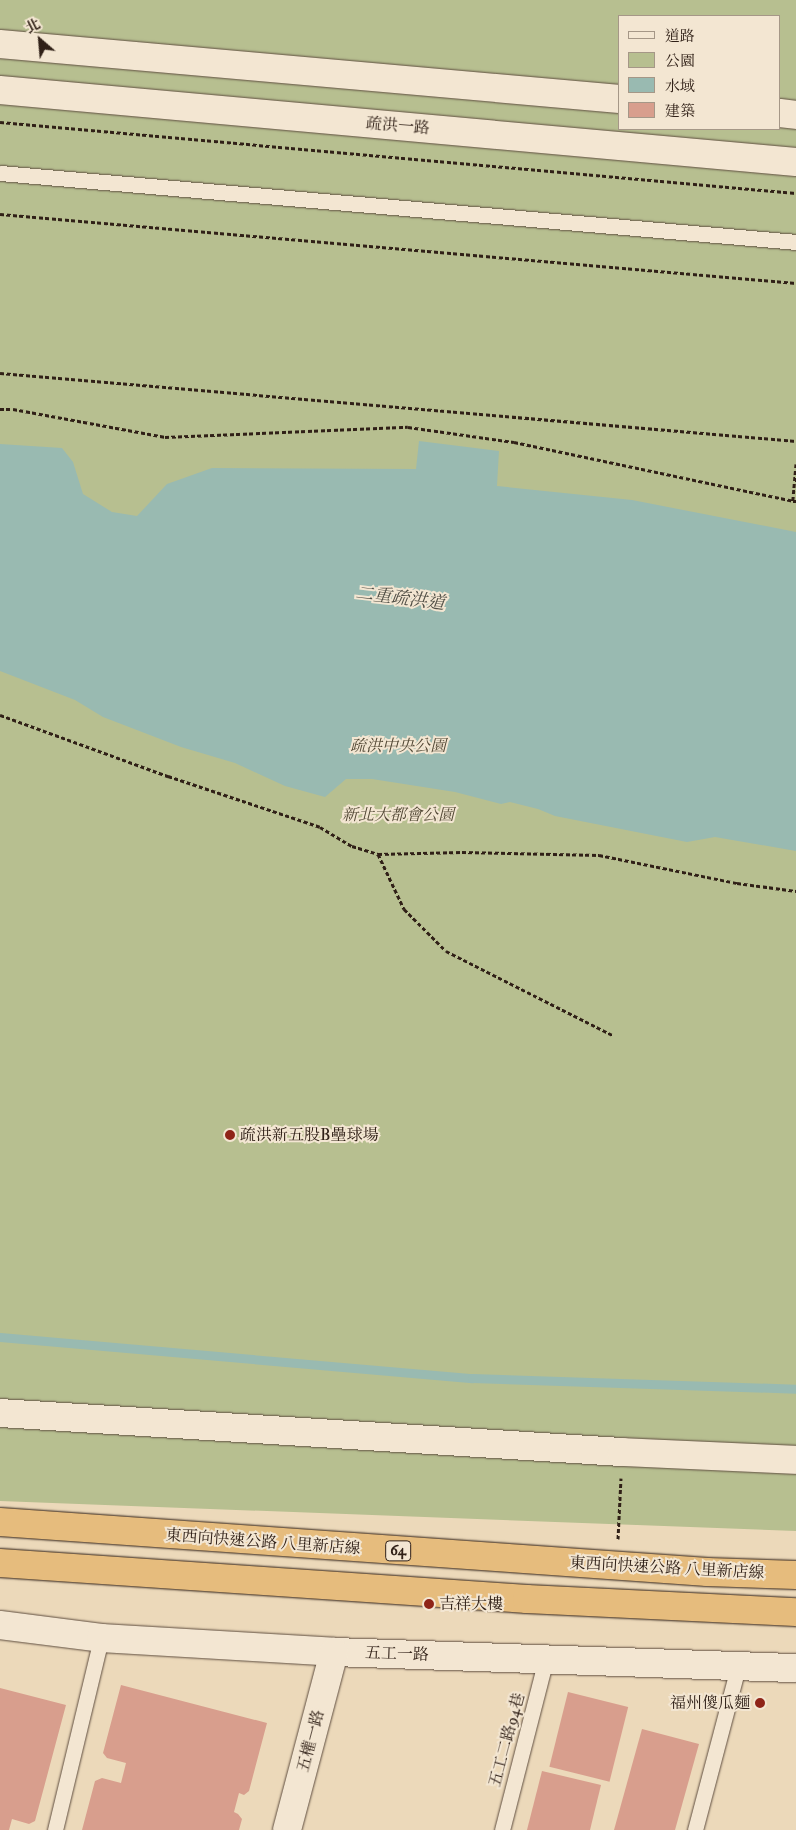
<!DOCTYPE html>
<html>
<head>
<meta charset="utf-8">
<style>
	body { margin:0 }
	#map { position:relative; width:796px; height:1830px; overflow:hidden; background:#ecd9ba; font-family:"IM FELL Double Pica","Noto Serif TC",serif }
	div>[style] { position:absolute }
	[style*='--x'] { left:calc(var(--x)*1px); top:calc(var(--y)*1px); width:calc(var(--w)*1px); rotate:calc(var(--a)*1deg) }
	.green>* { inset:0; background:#b7bf90 }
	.water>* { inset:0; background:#99bab1 }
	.stream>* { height:9px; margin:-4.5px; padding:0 4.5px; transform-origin:4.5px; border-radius:4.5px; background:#99bab1 }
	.building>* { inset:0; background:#d89e8d; transform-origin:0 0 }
	.path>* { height:3px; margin-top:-1.5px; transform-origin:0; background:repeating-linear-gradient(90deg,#302017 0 4px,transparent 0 6.5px) }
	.roads { filter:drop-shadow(0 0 1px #5f4e40) drop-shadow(0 0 1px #5f4e40) }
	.service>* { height:15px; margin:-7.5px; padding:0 7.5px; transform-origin:7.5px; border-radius:7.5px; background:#f3e6d2 }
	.minor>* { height:28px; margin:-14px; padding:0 14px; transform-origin:14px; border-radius:14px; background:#f3e6d2 }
	.tertiary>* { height:28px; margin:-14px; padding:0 14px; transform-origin:14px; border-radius:14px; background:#f3e6d2 }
	.bridges { filter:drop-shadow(0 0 1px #302017) drop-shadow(0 0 1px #302017) }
	.trunk-bridge>* { height:28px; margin:-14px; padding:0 14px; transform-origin:14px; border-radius:14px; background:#e6bc7d }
	.dots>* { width:14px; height:14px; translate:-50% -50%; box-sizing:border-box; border:2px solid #f3e6d2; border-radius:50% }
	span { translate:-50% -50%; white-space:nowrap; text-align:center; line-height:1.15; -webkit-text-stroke:4px #f3e6d2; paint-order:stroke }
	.shield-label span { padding:1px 4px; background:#f3e6d2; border:1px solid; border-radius:4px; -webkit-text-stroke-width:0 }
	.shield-label { font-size:15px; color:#302017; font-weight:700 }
	.street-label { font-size:16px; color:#302017 }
	.park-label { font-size:16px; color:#524835; font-style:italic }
	.poi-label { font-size:16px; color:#302017 }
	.left { translate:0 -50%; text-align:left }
	.right { translate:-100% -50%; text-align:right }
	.water-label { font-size:18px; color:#504e45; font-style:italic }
	.legend { position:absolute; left:618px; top:15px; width:162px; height:115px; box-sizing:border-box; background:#f3e6d2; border:1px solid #a59787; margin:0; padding:6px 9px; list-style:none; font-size:15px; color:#302017 }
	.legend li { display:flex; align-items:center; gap:10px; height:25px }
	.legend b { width:25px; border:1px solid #a59787 }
	.north { position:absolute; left:15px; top:15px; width:50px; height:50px; -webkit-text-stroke:4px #f3e6d2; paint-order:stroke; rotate:333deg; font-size:14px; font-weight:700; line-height:20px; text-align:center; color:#302017 }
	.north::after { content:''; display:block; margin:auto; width:18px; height:22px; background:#302017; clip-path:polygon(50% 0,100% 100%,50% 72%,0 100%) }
</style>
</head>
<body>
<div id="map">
	<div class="green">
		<div style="clip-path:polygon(evenodd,0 0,796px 0,796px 1531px,0 1501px,0 0,620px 16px,780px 16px,780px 129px,620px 129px,620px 16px)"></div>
	</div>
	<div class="water">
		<div style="clip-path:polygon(419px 441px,499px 451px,497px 486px,632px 500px,796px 532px,796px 851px,715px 837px,687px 842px,555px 816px,538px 809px,510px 802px,501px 804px,455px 792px,372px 779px,346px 779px,325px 797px,285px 786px,235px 763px,181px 747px,103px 717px,75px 700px,0 671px,0 444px,62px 448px,73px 462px,83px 494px,112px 512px,137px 516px,167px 484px,212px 468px,416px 469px)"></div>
	</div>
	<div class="stream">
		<div style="--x:0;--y:1337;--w:474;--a:5"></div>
		<div style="--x:472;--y:1378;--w:324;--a:1.9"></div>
	</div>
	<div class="building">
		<div style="clip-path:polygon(121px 1685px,267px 1723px,249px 1791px,244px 1795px,239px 1793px,234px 1812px,238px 1814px,242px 1819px,239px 1830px,82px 1830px,95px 1781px,102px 1778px,121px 1783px,126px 1763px,107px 1758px,103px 1753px)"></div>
		<div style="clip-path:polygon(0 1688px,66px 1705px,35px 1821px,29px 1824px,12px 1819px,9px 1830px,0 1830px)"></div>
		<div style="left:568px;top:1692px;width:62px;height:77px;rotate:14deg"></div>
		<div style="clip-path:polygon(642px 1729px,699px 1744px,675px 1830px,614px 1830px)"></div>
		<div style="clip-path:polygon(542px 1771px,601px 1785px,590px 1830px,527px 1830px)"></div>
	</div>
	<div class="path">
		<div style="--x:0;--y:122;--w:799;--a:5.1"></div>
		<div style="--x:0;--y:214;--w:799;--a:4.95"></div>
		<div style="--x:0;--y:373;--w:799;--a:4.88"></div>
		<div style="--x:0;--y:409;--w:13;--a:0"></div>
		<div style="--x:13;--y:409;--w:155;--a:10.4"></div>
		<div style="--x:165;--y:437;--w:243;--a:-2.4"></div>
		<div style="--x:408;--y:427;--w:107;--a:8.1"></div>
		<div style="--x:514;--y:442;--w:285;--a:11.9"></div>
		<div style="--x:796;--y:464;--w:37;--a:95"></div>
		<div style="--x:793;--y:501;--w:3;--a:0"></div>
		<div style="--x:0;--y:715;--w:179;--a:20"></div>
		<div style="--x:168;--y:776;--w:160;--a:18.5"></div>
		<div style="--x:320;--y:827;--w:37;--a:31"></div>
		<div style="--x:352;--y:846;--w:27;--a:17"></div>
		<div style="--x:378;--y:854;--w:84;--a:-1.4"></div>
		<div style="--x:462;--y:852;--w:137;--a:1.3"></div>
		<div style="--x:599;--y:855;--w:141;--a:11.5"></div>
		<div style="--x:737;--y:883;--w:60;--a:7.7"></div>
		<div style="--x:378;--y:854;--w:61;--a:64.7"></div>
		<div style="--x:404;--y:909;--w:59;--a:45"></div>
		<div style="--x:446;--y:951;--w:188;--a:26.8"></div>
		<div style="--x:618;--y:1539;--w:61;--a:-87.2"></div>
	</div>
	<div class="roads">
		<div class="service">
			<div style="--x:0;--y:173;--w:799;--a:4.95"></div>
			<div style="--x:55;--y:1830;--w:197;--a:-76.5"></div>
			<div style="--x:502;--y:1830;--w:177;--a:-75.6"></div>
			<div style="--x:695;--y:1830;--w:172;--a:-75.2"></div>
		</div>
		<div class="minor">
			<div style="--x:0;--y:1413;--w:623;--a:3.59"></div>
			<div style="--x:622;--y:1452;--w:174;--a:2.6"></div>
			<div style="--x:0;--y:1625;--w:102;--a:7.3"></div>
			<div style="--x:101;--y:1638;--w:233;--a:3.4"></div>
			<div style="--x:334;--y:1652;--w:462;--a:2"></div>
			<div style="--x:287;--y:1830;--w:184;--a:-75.2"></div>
		</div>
		<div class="tertiary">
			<div style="--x:0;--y:44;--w:622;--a:5.07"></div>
			<div style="--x:0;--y:90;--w:799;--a:5.17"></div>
			<div style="--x:780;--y:113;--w:16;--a:7"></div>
		</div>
	</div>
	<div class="bridges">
		<div class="trunk-bridge">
			<div style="--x:0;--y:1522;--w:709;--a:4.05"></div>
			<div style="--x:707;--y:1572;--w:89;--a:1.9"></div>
			<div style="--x:0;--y:1563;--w:528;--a:3.91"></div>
			<div style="--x:527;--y:1599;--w:269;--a:2.8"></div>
		</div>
	</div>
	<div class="dots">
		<div style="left:230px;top:1135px;background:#8f2418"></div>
		<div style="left:429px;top:1604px;background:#8f2418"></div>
		<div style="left:760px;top:1703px;background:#8f2418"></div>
	</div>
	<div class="shield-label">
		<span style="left:398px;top:1551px">64</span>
	</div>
	<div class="street-label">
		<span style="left:398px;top:126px;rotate:5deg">疏洪一路</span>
		<span style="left:263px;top:1542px;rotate:4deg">東西向快速公路 八里新店線</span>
		<span style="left:667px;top:1568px;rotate:3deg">東西向快速公路 八里新店線</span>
		<span style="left:397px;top:1654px;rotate:2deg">五工一路</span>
		<span style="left:507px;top:1740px;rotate:-75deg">五工二路94巷</span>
		<span style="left:311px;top:1741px;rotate:-75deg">五權一路</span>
	</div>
	<div class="park-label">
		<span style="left:398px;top:746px">疏洪中央公園</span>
		<span style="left:398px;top:815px">新北大都會公園</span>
	</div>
	<div class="poi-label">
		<span class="left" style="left:240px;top:1135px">疏洪新五股B壘球場</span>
		<span class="left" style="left:439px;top:1604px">吉祥大樓</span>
		<span class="right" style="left:750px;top:1703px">福州傻瓜麵</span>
	</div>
	<div class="water-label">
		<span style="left:400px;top:599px;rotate:7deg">二重疏洪道</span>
	</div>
	<ul class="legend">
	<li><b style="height:6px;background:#f3e6d2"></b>道路</li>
	<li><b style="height:14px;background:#b7bf90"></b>公園</li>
	<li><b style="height:14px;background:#99bab1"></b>水域</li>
	<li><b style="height:14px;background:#d89e8d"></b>建築</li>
	</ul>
	<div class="north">北</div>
</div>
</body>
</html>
